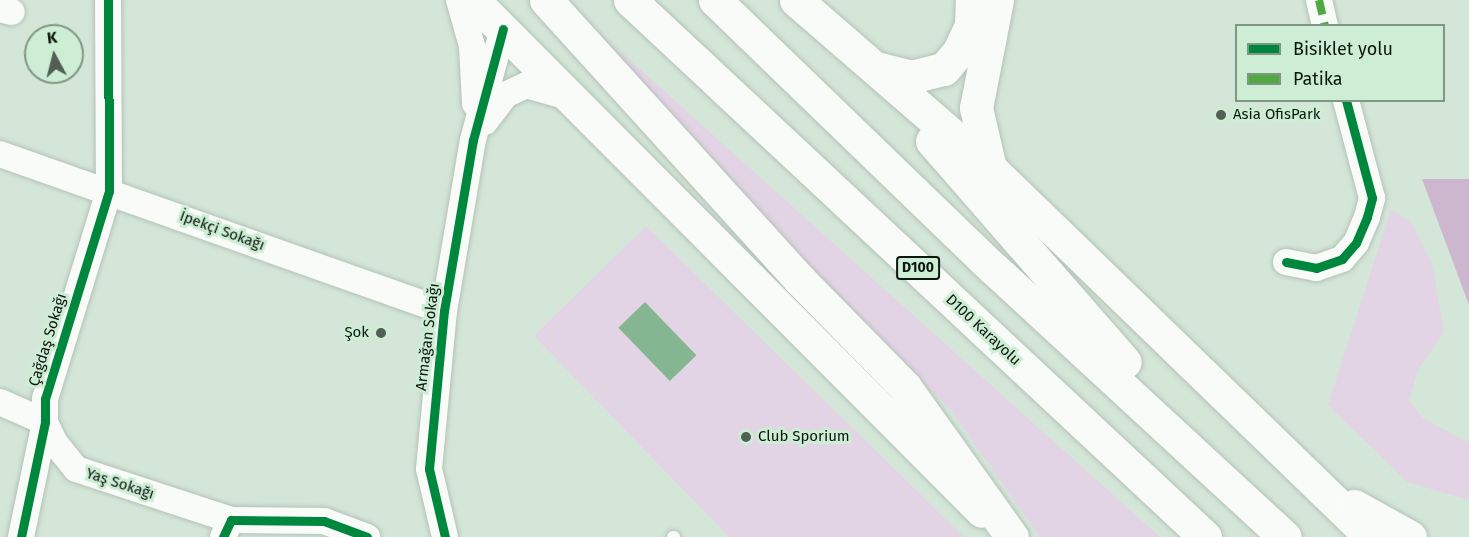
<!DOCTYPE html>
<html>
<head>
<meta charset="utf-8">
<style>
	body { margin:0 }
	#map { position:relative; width:1469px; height:537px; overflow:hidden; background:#d4e6d8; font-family:"Fira Sans",sans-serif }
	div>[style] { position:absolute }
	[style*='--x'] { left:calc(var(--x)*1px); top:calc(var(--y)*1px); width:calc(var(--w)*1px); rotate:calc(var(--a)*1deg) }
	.green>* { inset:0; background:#e3d4e5 }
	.forest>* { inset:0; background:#ccb7ce }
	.water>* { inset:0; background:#84b791; transform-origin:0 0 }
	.roads { filter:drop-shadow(0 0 2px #b4c2b7) drop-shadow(0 0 2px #b4c2b7) }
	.service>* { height:12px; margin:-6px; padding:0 6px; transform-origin:6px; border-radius:6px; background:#f9fbf9 }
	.minor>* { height:26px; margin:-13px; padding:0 13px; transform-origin:13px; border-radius:13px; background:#f9fbf9 }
	.secondary>* { height:33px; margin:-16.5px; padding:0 16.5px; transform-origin:16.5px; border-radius:16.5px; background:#f9fbf9 }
	.trunk>* { height:33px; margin:-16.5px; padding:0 16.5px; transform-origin:16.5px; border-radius:16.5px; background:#f9fbf9 }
	.quiet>* { height:8px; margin-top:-4px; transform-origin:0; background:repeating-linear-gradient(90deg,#50a941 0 15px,transparent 0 23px) }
	.cycleway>* { height:9px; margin:-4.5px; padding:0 4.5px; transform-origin:4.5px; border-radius:4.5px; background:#00873e }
	.dots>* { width:16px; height:16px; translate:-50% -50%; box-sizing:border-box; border:3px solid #cdedd4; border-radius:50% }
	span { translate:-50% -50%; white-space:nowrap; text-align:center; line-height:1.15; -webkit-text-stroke:6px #cdedd4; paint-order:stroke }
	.shield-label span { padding:2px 4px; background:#cdedd4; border:2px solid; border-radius:4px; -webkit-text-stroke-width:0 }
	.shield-label { font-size:14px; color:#0c170f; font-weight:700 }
	.poi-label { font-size:15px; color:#0c170f }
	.left { translate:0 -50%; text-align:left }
	.right { translate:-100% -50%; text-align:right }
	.street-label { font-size:15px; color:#0c170f }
	.legend { position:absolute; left:1235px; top:24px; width:210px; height:78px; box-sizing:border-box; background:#cdedd4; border:2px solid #809785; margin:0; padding:8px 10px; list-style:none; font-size:18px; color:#0c170f }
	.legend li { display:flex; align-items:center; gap:12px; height:30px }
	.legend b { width:30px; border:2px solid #809785 }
	.north { position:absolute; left:24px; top:24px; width:60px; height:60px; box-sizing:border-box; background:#cdedd4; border:2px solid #809785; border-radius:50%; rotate:353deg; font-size:16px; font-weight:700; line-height:24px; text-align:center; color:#0c170f }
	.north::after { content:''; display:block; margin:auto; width:21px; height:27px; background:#525f55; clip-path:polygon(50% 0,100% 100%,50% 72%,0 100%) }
</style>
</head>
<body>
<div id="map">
	<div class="green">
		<div style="clip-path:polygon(563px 0,1160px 537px,1040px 537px,949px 408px,761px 221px)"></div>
		<div style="clip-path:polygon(1391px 209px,1411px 222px,1432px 264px,1444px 332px,1418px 370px,1409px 401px,1423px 418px,1469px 443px,1469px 500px,1407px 482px,1328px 405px)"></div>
		<div style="clip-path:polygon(646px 226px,964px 537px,729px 537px,534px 336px)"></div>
	</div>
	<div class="forest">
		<div style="clip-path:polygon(1422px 179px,1469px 179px,1469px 305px)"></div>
	</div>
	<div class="water">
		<div style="left:645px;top:302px;width:74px;height:37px;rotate:46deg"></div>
	</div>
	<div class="roads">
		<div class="service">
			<div style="--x:673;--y:537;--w:1;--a:0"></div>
		</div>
		<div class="minor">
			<div style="--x:459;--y:0;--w:48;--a:74.2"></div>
			<div style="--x:472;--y:46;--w:58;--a:87"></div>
			<div style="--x:1319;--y:0;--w:27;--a:77"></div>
			<div style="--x:0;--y:9;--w:12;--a:14"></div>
			<div style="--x:485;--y:122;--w:34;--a:-53"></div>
			<div style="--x:505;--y:95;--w:23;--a:-25"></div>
			<div style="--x:526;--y:85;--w:44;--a:15.9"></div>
			<div style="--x:0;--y:154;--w:471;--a:19.5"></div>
			<div style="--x:1286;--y:262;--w:31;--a:11"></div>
			<div style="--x:1316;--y:268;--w:28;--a:-19"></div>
			<div style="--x:1342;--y:259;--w:21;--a:-49"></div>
			<div style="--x:1356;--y:243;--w:28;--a:-67"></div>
			<div style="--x:1367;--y:217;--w:20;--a:-75"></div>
			<div style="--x:1372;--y:198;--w:101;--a:-104.9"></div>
			<div style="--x:0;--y:402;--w:49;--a:24"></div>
			<div style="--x:45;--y:422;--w:23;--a:65"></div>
			<div style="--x:55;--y:443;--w:33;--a:51"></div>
			<div style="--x:76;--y:469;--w:163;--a:18.2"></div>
			<div style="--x:21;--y:537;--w:117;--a:-78.2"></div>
			<div style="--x:45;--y:422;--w:23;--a:-90"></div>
			<div style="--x:45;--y:399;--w:218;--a:-72.9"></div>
			<div style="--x:109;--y:191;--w:191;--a:-90.3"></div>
			<div style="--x:223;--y:537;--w:19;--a:-65"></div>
			<div style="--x:231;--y:520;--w:93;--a:0.6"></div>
			<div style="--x:324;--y:521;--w:46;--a:20.4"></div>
			<div style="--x:445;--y:537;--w:70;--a:-103.2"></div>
			<div style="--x:429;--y:469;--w:159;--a:-84.6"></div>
			<div style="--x:444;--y:311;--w:173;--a:-80.4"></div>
			<div style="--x:473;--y:140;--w:115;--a:-74.9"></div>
		</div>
		<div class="secondary">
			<div style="--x:473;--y:0;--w:721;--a:45.11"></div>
		</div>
		<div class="trunk">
			<div style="--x:546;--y:0;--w:377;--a:47.8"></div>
			<div style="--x:799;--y:279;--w:151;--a:45.5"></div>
			<div style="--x:905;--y:387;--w:184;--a:54.5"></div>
			<div style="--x:630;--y:0;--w:787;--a:43.04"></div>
			<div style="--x:715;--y:0;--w:386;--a:44"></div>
			<div style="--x:993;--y:268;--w:397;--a:42.7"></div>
			<div style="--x:796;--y:0;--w:257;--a:40.9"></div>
			<div style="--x:990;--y:168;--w:530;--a:44.08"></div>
			<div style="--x:876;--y:68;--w:36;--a:14"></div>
			<div style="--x:911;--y:77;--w:34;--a:-14"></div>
			<div style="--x:944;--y:69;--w:23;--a:-50"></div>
			<div style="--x:959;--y:51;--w:29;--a:-65"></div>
			<div style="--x:971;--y:25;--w:25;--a:-88"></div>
			<div style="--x:932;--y:141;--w:293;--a:48.9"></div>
			<div style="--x:990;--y:168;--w:62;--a:-103.1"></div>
			<div style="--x:976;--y:108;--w:110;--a:-79"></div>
			<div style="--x:1354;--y:506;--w:64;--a:29"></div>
		</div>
	</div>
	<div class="quiet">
		<div style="--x:1319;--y:0;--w:27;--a:77"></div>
	</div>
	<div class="cycleway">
		<div style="--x:1286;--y:262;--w:31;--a:11"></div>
		<div style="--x:1316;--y:268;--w:28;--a:-19"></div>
		<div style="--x:1342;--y:259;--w:21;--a:-49"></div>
		<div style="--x:1356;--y:243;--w:28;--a:-67"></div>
		<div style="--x:1367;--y:217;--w:20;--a:-75"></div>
		<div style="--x:1372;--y:198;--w:101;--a:-104.9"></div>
		<div style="--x:21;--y:537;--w:117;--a:-78.2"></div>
		<div style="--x:45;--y:422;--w:23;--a:-90"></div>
		<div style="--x:45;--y:399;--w:218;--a:-72.9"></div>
		<div style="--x:109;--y:191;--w:191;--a:-90.3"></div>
		<div style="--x:223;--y:537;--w:19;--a:-65"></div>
		<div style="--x:231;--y:520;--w:93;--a:0.6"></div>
		<div style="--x:324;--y:521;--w:46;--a:20.4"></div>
		<div style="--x:445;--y:537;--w:70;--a:-103.2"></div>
		<div style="--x:429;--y:469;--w:159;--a:-84.6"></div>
		<div style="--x:444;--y:311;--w:173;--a:-80.4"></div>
		<div style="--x:473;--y:140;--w:115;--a:-74.9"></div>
	</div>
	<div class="dots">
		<div style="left:1221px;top:115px;background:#525f55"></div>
		<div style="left:381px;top:333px;background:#525f55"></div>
		<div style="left:746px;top:437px;background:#525f55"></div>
	</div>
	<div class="shield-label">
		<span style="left:918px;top:268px">D100</span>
	</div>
	<div class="poi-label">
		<span class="left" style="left:1233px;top:115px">Asia OfisPark</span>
		<span class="right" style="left:369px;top:333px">Şok</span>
		<span class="left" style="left:758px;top:437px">Club Sporium</span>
	</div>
	<div class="street-label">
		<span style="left:222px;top:231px;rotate:20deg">İpekçi Sokağı</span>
		<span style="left:983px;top:330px;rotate:43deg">D100 Karayolu</span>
		<span style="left:428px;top:337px;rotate:-83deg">Armağan Sokağı</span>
		<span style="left:48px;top:340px;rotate:-73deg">Çağdaş Sokağı</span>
		<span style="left:120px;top:484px;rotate:18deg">Yaş Sokağı</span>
	</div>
	<ul class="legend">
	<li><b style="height:8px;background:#00873e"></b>Bisiklet yolu</li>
	<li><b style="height:8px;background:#50a941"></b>Patika</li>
	</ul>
	<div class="north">K</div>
</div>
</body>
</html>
